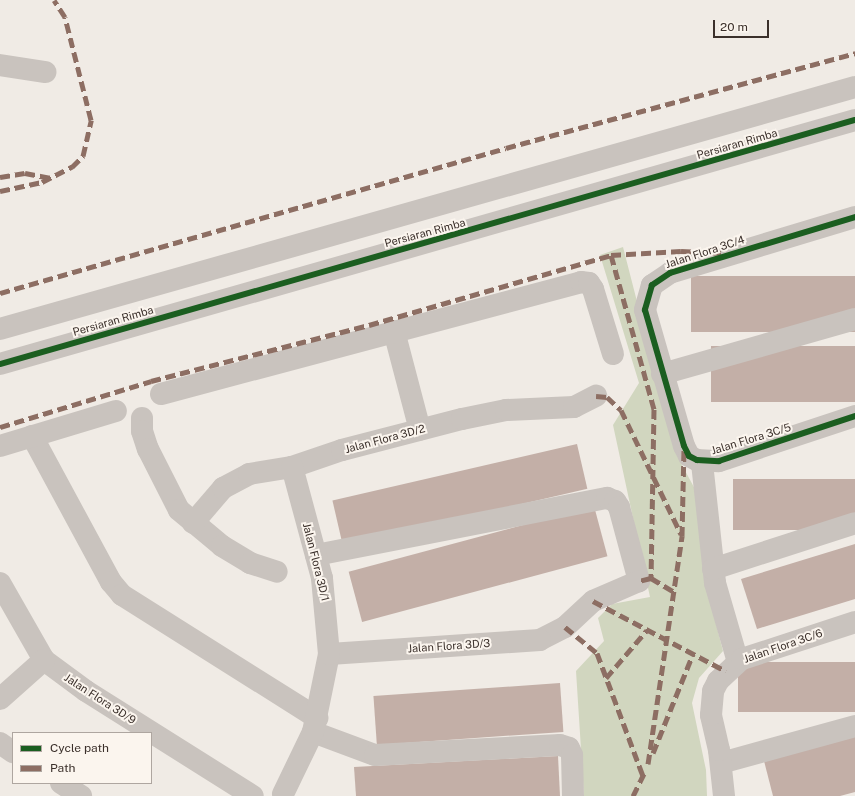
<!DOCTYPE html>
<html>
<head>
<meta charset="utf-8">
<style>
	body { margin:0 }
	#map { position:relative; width:855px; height:796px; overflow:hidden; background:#f0ebe5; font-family:"Public Sans",sans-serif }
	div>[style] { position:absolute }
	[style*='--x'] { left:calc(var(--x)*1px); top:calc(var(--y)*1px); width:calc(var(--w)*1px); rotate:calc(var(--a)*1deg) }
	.green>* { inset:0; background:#d1d6bf }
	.building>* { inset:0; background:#c3afa7; transform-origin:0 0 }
	.minor>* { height:22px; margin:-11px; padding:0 11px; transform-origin:11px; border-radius:11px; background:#c9c3be }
	.quiet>* { height:5px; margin-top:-2.5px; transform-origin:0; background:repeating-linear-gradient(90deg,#8d6e63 0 10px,transparent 0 15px) }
	.cycleway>* { height:6px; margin:-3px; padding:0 3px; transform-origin:3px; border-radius:3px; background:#1b5e20 }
	span { translate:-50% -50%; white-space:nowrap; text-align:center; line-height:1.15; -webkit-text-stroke:4px #fbf5ee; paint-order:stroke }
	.street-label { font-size:11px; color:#3b302b }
	.legend { position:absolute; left:12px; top:732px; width:140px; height:52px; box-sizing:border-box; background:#fbf5ee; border:1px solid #aea6a0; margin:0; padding:5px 7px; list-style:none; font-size:12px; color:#3b302b }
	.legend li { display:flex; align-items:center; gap:8px; height:20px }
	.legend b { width:20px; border:1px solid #aea6a0 }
	.scale { position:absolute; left:713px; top:20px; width:56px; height:18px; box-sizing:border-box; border:2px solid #3b302b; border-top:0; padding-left:5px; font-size:12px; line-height:14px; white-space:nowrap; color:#3b302b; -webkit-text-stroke:3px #fbf5ee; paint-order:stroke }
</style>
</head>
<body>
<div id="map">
	<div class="green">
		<div style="clip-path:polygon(623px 247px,670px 430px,682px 465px,696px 491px,712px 608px,723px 651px,699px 678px,692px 703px,706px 770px,707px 796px,584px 796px,576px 671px,604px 641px,598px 618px,612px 604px,650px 597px,613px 425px,639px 383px,600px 255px)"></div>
	</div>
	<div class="building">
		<div style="left:855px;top:276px;width:56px;height:164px;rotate:90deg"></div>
		<div style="left:855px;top:346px;width:56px;height:144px;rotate:90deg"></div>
		<div style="left:577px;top:444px;width:46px;height:251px;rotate:77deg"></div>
		<div style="left:855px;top:479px;width:51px;height:122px;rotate:90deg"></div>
		<div style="left:594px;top:506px;width:52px;height:254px;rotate:75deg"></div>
		<div style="clip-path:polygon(855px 544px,855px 599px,757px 629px,741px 579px)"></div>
		<div style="left:855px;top:662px;width:50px;height:117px;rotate:90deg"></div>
		<div style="left:560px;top:683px;width:49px;height:187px;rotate:86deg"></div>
		<div style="clip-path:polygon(855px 733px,855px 792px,840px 796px,773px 796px,763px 757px)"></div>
		<div style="clip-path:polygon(558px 756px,560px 796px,356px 796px,354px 767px)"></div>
	</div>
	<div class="minor">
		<div style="--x:0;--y:65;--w:46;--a:8.8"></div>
		<div style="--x:855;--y:217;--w:193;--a:163.2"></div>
		<div style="--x:670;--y:273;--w:22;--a:146"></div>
		<div style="--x:652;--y:285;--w:26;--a:106"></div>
		<div style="--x:645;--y:310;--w:141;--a:74"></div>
		<div style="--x:684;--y:446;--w:11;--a:63"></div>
		<div style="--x:689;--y:456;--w:9;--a:27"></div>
		<div style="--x:697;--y:460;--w:22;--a:3"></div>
		<div style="--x:719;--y:461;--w:143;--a:-18.3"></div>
		<div style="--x:0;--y:329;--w:889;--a:-15.8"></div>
		<div style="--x:394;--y:331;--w:102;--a:75.3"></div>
		<div style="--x:0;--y:364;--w:889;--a:-15.93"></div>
		<div style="--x:662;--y:374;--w:201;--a:-15.9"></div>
		<div style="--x:161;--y:394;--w:435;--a:-14.9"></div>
		<div style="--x:581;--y:282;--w:8;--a:7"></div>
		<div style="--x:589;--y:283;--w:7;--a:56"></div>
		<div style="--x:593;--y:289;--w:68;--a:72.9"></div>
		<div style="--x:142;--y:418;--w:13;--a:90"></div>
		<div style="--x:142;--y:431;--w:19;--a:72"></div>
		<div style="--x:148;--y:449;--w:68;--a:63.1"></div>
		<div style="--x:179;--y:510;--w:56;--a:39.9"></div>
		<div style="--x:222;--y:546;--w:33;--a:31"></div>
		<div style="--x:250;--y:563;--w:28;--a:18"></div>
		<div style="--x:32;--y:436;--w:166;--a:61.6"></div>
		<div style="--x:111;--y:582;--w:17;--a:50"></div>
		<div style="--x:122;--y:595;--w:231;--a:32.2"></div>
		<div style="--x:0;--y:446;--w:121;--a:-16.8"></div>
		<div style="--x:702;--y:463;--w:121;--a:83.8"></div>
		<div style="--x:715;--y:583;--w:82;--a:73.8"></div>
		<div style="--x:193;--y:523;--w:46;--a:-49.4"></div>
		<div style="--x:223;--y:488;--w:30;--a:-28"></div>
		<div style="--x:249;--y:474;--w:44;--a:-9.2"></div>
		<div style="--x:292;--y:467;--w:53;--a:-18.8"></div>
		<div style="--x:342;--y:450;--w:124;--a:-14.5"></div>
		<div style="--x:462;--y:419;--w:45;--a:-11.6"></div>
		<div style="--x:506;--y:410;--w:68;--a:-2.5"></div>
		<div style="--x:574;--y:407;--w:25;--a:-27"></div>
		<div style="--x:316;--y:555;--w:297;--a:-11.1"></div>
		<div style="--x:607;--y:498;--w:9;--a:21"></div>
		<div style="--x:615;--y:501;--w:7;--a:56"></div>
		<div style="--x:619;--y:507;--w:77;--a:74.9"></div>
		<div style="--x:639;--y:581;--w:50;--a:156.5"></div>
		<div style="--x:593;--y:601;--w:38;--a:137"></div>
		<div style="--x:565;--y:627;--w:28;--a:153"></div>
		<div style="--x:540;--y:640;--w:211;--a:176.2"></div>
		<div style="--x:713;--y:569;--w:149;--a:-17.9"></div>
		<div style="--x:0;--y:583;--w:89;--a:60.3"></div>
		<div style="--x:44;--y:660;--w:52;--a:36.4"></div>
		<div style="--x:86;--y:691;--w:197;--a:32.2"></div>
		<div style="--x:0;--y:699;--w:59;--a:-41.6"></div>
		<div style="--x:313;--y:732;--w:66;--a:20.4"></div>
		<div style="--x:375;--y:755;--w:185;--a:-3.1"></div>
		<div style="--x:560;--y:745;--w:9;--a:18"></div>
		<div style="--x:569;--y:748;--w:8;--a:67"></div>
		<div style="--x:572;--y:755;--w:41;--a:88.6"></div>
		<div style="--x:0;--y:743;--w:16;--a:35"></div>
		<div style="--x:721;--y:763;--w:139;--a:-15.4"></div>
		<div style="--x:61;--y:783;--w:24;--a:33"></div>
		<div style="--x:283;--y:794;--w:69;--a:-64.2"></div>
		<div style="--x:313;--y:732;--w:80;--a:-78.4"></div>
		<div style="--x:329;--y:654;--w:76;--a:-95.3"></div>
		<div style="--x:322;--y:578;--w:115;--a:-105.1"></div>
		<div style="--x:724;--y:796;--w:46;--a:-96.2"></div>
		<div style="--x:719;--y:750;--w:36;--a:-103"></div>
		<div style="--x:711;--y:715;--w:24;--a:-85"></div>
		<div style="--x:713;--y:691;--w:11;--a:-63"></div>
		<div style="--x:718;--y:681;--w:33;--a:-43"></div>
		<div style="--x:742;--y:659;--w:119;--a:-18.1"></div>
	</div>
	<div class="quiet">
		<div style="--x:0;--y:177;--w:25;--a:-9"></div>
		<div style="--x:25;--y:173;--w:25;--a:11"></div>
		<div style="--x:0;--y:191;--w:43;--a:-12.1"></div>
		<div style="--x:42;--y:182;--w:34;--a:-27"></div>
		<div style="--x:72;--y:167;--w:16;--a:-45"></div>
		<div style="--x:83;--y:156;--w:37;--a:-77"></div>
		<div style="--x:91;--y:120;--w:106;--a:-104.2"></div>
		<div style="--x:65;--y:17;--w:20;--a:-123"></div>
		<div style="--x:611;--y:255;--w:160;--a:74.4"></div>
		<div style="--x:654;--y:409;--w:169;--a:91"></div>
		<div style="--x:651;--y:578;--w:12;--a:166"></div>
		<div style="--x:0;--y:293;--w:526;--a:-15.99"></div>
		<div style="--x:506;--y:148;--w:362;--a:-15.2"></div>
		<div style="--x:596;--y:396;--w:11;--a:5"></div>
		<div style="--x:607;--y:397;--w:19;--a:43"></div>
		<div style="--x:621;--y:410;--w:138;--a:64.2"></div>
		<div style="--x:0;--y:427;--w:158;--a:-16.9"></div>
		<div style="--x:151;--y:381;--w:225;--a:-14.4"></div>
		<div style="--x:369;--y:325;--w:252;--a:-16.1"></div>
		<div style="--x:611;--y:255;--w:70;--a:-3.3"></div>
		<div style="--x:681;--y:251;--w:43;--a:2.7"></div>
		<div style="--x:651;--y:578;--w:27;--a:31"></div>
		<div style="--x:593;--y:601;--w:150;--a:27.8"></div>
		<div style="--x:565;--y:627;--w:41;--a:39.1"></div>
		<div style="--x:597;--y:653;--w:131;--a:69.5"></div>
		<div style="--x:606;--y:678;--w:63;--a:-49.5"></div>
		<div style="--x:653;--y:753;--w:107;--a:-68"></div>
		<div style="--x:648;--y:764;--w:231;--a:-81.5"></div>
		<div style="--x:682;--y:536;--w:86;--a:-88.7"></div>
		<div style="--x:633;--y:796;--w:25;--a:-64"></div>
	</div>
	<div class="cycleway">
		<div style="--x:855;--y:217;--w:193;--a:163.2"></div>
		<div style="--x:670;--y:273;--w:22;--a:146"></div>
		<div style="--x:652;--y:285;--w:26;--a:106"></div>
		<div style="--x:645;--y:310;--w:141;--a:74"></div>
		<div style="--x:684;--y:446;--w:11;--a:63"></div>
		<div style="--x:689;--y:456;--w:9;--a:27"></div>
		<div style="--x:697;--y:460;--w:22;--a:3"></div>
		<div style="--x:719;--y:461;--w:143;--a:-18.3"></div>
		<div style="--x:0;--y:364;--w:889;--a:-15.93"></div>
	</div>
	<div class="street-label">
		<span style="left:737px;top:144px;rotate:-16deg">Persiaran Rimba</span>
		<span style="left:425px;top:233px;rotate:-15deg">Persiaran Rimba</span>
		<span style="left:705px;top:252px;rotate:-18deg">Jalan Flora 3C/4</span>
		<span style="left:113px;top:321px;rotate:-16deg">Persiaran Rimba</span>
		<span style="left:385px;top:439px;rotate:-15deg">Jalan Flora 3D/2</span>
		<span style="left:751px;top:439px;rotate:-17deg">Jalan Flora 3C/5</span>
		<span style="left:316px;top:562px;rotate:76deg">Jalan Flora 3D/1</span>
		<span style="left:449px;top:646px;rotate:-4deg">Jalan Flora 3D/3</span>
		<span style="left:783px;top:646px;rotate:-19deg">Jalan Flora 3C/6</span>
		<span style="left:100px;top:699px;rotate:33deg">Jalan Flora 3D/9</span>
	</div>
	<ul class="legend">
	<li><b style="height:5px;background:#1b5e20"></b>Cycle path</li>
	<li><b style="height:5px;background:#8d6e63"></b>Path</li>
	</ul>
	<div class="scale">20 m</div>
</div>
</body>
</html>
